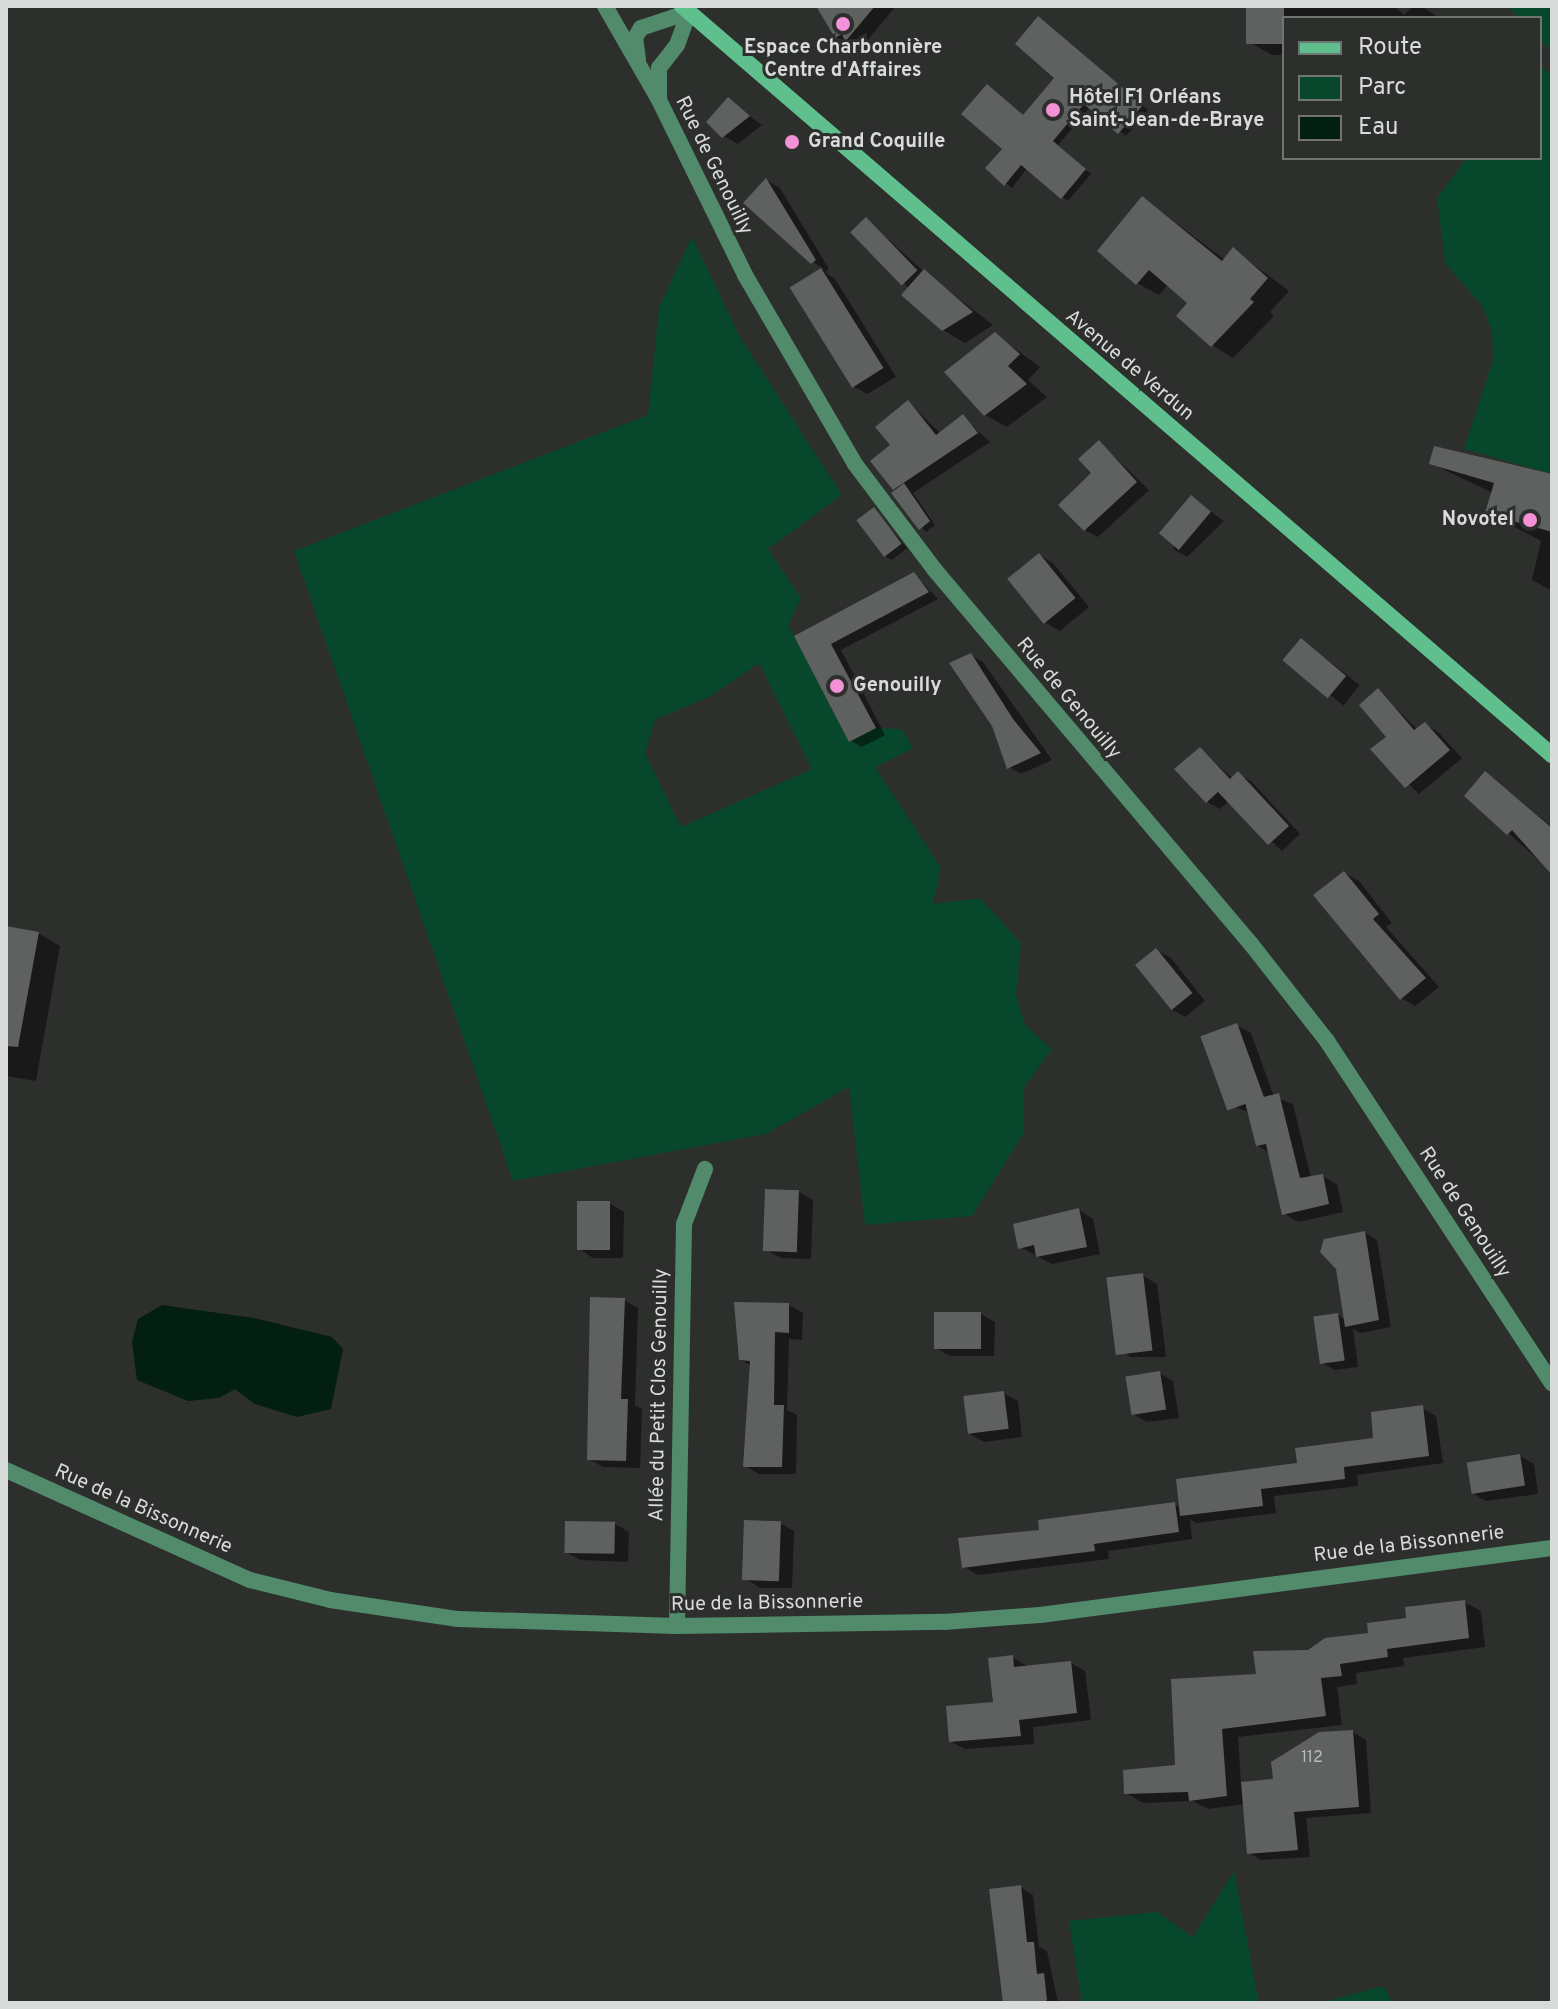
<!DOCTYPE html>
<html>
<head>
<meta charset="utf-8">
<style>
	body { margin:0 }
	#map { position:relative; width:1558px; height:2009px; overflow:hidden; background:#2d2f2d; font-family:Overpass,sans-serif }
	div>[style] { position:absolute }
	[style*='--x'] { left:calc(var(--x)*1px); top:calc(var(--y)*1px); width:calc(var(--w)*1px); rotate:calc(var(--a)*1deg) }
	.green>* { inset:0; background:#07482c }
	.water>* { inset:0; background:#021f11 }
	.shadow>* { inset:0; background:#0007; transform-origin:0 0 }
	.building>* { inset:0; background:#5e615f; transform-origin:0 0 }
	.street>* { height:16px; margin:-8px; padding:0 8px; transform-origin:8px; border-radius:8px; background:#518b6b }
	.secondary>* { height:16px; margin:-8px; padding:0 8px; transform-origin:8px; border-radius:8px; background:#5fc08d }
	.dots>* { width:22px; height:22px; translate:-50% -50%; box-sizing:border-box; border:4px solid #2d2f2d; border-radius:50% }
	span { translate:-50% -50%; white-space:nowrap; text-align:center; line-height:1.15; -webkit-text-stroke:6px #2d2f2d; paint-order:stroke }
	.number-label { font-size:16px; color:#babcbb }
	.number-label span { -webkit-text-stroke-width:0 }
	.poi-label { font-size:20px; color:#d9dbda; font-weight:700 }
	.left { translate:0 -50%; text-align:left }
	.right { translate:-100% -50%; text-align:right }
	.street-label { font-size:20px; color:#d9dbda }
	.frame { position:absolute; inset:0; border:8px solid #d9dbda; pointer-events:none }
	.legend { position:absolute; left:1282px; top:16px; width:260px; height:144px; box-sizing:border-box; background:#2d2f2d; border:2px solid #727472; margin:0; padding:10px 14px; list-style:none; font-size:24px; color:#d9dbda }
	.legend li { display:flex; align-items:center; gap:16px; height:40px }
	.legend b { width:40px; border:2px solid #727472 }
</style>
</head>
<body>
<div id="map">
	<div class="green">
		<div style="clip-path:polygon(1507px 6px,1552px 6px,1552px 51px,1540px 39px,1540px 18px,1519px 18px)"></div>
		<div style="clip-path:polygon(1540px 65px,1552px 76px,1552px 474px,1464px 449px,1493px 360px,1492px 332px,1483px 307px,1445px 263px,1437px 198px,1467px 158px,1540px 158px)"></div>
		<div style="clip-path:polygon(evenodd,692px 237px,740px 337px,842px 495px,768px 549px,801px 598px,788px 625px,849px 742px,876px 728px,902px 729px,913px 748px,875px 767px,941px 868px,933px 904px,980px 898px,1021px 943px,1016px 994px,1025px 1025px,1052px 1049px,1023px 1089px,1024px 1133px,972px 1216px,865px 1225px,849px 1087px,766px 1134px,513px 1181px,294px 551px,648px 415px,659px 307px,692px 237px,759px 663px,812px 769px,681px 827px,645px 754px,655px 720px,711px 696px,759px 663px)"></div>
		<div style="clip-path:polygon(1234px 1871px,1259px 2003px,1082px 2003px,1069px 1921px,1157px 1912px,1193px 1937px)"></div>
		<div style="clip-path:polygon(1383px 1986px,1393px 2003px,1320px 2003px)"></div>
	</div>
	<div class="water">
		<div style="clip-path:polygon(162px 1305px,254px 1318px,332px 1337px,343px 1349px,331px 1409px,297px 1417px,255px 1404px,235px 1389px,219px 1398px,188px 1401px,137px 1380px,132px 1342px,138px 1319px)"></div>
	</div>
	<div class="shadow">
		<div style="clip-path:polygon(822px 6px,896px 6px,861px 48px,836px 37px)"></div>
		<div style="clip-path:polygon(1248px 6px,1394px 6px,1404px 15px,1413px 6px,1421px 6px,1440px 18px,1284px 18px,1284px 55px,1272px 55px,1251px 43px)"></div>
		<div style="clip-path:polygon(1045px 22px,1148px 110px,1126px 136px,1090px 107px,1058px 145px,1091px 174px,1068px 201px,1027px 168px,1012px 188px,987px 168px,1057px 77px)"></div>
		<div style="clip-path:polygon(728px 100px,762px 125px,738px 144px,724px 136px)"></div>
		<div style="clip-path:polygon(766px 180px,780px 188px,829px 269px,825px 272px,835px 279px,896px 377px,867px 394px,853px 386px,794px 290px,824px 269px,813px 262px)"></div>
		<div style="clip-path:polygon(1143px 198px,1225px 260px,1234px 250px,1289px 291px,1270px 312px,1274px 316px,1233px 358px,1212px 345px,1190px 303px,1169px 284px,1159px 295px,1137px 283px)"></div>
		<div style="clip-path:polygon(866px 219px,924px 272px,993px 325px,965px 343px,943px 330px,904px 283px)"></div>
		<div style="clip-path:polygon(995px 334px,1040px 367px,1028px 380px,1047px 397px,1007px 427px,985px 415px)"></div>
		<div style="clip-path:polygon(909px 403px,941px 434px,963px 417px,990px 442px,913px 493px,935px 525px,926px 532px,894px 489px,892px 445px)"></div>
		<div style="clip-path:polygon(1099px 442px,1149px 490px,1098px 537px,1085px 530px)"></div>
		<div style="clip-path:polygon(1432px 464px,1552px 476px,1552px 591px,1532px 580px,1541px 541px,1487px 512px,1493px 493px)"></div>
		<div style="clip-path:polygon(1192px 498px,1224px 521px,1187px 557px,1173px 549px)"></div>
		<div style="clip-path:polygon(874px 510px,907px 548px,892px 560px,886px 557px)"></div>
		<div style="clip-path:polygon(1039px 555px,1053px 563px,1089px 607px,1060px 631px,1046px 623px)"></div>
		<div style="clip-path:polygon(914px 574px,938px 599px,841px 650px,885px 735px,862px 747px,851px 741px,796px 636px)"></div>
		<div style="left:1302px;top:640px;width:73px;height:26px;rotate:38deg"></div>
		<div style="clip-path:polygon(970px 655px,983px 662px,1052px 760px,1021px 774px,1009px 767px)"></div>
		<div style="clip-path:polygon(1378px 691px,1418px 730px,1425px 725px,1438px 732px,1462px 758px,1419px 794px,1372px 749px,1389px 737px)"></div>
		<div style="clip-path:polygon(1200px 749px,1233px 779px,1238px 774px,1251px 781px,1300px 834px,1282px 851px,1229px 801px,1220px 809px,1207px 802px)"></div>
		<div style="clip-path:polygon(1486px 773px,1552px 827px,1552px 872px,1467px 796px)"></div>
		<div style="clip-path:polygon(1345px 873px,1359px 881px,1392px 923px,1386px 927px,1439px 987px,1415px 1006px,1401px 998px)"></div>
		<div style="clip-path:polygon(6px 928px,38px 933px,60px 946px,36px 1081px,6px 1076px)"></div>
		<div style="clip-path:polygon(1156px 950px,1171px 958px,1205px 1001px,1185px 1017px,1171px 1009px)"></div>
		<div style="clip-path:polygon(1236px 1025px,1251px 1033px,1274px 1097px,1293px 1104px,1311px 1178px,1322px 1176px,1337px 1184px,1343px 1212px,1298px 1222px,1283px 1213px,1270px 1153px,1257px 1145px,1249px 1112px,1228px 1105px)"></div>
		<div style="clip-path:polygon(799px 1192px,813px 1200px,811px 1259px,781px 1258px,766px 1250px)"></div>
		<div style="clip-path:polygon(609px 1203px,624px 1212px,623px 1258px,593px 1258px,579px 1249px)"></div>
		<div style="clip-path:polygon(1079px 1210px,1093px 1219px,1100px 1254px,1052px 1264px,1020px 1247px)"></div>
		<div style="clip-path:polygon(1365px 1233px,1377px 1240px,1391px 1327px,1360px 1333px,1353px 1329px,1358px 1367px,1335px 1370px,1321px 1362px,1338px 1315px,1346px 1320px)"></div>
		<div style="clip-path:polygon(1142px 1275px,1157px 1284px,1166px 1357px,1131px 1357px,1117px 1348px)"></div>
		<div style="clip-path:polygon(624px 1300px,638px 1308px,635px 1405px,642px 1409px,640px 1468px,603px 1467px,589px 1459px)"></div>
		<div style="clip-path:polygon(789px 1305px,803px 1313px,802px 1340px,789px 1339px,787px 1410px,797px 1415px,796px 1474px,759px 1474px,745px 1466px,751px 1366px,740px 1359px)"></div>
		<div style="clip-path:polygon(980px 1314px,995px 1322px,994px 1356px,950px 1356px,936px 1348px)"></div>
		<div style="clip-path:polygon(1159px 1373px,1173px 1381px,1179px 1418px,1147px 1422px,1133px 1414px)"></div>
		<div style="clip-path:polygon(1003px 1393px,1018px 1401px,1022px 1437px,984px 1442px,970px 1434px)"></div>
		<div style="clip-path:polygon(1422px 1408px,1436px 1416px,1443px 1463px,1357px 1475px,1358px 1486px,1274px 1496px,1276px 1513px,1196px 1523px,1190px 1519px,1192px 1539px,1108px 1551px,1109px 1559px,978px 1575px,964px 1567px,1041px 1532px,1174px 1504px,1181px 1508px,1375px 1440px)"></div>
		<div style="clip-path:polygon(1520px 1456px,1534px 1464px,1538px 1494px,1486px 1501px,1472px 1493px)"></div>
		<div style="clip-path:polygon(780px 1523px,794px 1531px,792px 1588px,760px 1588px,746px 1579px)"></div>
		<div style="clip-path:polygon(615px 1524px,629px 1532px,628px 1562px,580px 1560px,566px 1552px)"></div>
		<div style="clip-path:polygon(1464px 1602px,1481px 1611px,1485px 1647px,1403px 1658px,1404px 1666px,1356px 1673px,1357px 1684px,1337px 1687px,1342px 1725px,1238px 1737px,1241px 1784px,1275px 1781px,1353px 1732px,1366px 1740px,1371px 1813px,1306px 1818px,1310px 1857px,1261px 1860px,1249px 1853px,1245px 1804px,1208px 1809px,1193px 1801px,1143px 1803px,1126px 1793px,1177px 1767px,1258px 1676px,1308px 1652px)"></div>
		<div style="clip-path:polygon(1012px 1657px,1027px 1666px,1071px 1663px,1085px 1671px,1091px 1720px,1033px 1727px,1034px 1744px,965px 1749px,950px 1741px,995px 1704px)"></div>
		<div style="clip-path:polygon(1020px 1887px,1033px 1895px,1039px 1947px,1047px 1951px,1058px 2003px,1007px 2003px)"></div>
	</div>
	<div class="building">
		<div style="clip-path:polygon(816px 6px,875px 6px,845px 42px,842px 34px,835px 38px)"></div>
		<div style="left:1246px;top:6px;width:38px;height:38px"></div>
		<div style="clip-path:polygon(1038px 16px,1143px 105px,1118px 134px,1084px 104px,1053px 141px,1086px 169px,1061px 199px,1021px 165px,1004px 186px,985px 168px,1002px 149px,961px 114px,987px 84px,1023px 115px,1054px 78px,1015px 44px)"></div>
		<div style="clip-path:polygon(728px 97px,750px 116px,722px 138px,706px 122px)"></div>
		<div style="clip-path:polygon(766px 178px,816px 260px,811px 264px,743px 203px)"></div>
		<div style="clip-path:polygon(1142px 196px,1222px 261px,1233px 247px,1268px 278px,1250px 299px,1254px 302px,1211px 347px,1176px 316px,1187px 303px,1149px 270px,1136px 285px,1097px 251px)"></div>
		<div style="left:866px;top:217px;width:74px;height:22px;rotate:46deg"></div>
		<div style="left:821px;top:268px;width:118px;height:37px;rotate:58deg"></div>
		<div style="clip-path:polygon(924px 269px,973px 312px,942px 331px,901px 295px)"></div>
		<div style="clip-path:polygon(995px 332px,1020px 354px,1008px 366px,1027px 384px,984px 416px,944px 372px)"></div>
		<div style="clip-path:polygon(908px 400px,936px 435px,963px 414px,978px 433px,893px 490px,870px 461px,890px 445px,875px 427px)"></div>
		<div style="clip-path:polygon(1099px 440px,1137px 482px,1084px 531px,1058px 505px,1091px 473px,1078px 459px)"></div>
		<div style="clip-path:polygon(1434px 446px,1552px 474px,1552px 532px,1485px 513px,1494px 483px,1429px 464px)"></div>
		<div style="clip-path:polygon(904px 483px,930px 521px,919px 530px,891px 493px)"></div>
		<div style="left:1191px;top:495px;width:26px;height:50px;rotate:40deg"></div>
		<div style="left:874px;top:507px;width:46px;height:22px;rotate:53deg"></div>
		<div style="left:1039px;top:553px;width:58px;height:41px;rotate:51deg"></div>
		<div style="clip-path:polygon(914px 572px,929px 592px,831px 644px,876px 728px,849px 742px,794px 636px)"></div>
		<div style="left:1301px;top:638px;width:59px;height:29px;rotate:40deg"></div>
		<div style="clip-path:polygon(971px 653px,1013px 719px,1041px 753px,1007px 769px,992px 726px,949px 663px)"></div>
		<div style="clip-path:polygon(1378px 688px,1414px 730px,1425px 722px,1450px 750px,1405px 788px,1370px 749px,1386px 737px,1359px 705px)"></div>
		<div style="clip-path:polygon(1200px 747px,1230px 779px,1238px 771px,1289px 826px,1268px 845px,1218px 792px,1206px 803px,1174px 769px)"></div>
		<div style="clip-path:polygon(1485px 771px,1552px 828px,1552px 875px,1512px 830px,1507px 835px,1464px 796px)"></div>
		<div style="clip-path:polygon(1344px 871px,1379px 914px,1373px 919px,1426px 978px,1400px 1000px,1313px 895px)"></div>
		<div style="clip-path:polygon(6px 926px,39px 932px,18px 1047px,6px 1046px)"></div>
		<div style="left:1156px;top:948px;width:58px;height:27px;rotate:51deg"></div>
		<div style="left:1237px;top:1023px;width:79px;height:39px;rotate:70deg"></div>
		<div style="clip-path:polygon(1279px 1093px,1300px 1178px,1323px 1174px,1329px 1204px,1282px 1215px,1266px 1144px,1256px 1146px,1245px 1102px)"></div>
		<div style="left:765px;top:1189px;width:34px;height:62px;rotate:2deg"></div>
		<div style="left:577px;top:1201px;width:33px;height:49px"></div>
		<div style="clip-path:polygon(1079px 1208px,1087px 1247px,1036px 1257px,1034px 1245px,1018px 1249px,1013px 1224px)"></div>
		<div style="clip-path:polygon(1365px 1231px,1379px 1320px,1345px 1327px,1336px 1269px,1320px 1252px,1324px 1239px)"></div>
		<div style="left:1143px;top:1273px;width:78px;height:37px;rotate:83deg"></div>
		<div style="clip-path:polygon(590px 1297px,625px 1298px,621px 1399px,628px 1399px,626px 1461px,587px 1460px)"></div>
		<div style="clip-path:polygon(734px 1302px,789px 1303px,789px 1333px,775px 1332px,774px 1405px,784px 1405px,782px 1467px,743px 1467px,750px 1361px,739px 1360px)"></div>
		<div style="left:934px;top:1312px;width:47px;height:37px"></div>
		<div style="left:1338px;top:1313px;width:48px;height:25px;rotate:82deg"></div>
		<div style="left:1160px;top:1371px;width:39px;height:35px;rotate:81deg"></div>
		<div style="left:1004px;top:1391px;width:38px;height:41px;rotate:83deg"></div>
		<div style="clip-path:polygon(1423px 1405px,1429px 1456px,1344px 1467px,1345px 1479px,1261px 1489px,1263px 1506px,1180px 1516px,1176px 1479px,1297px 1463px,1295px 1448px,1373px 1438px,1371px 1412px)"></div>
		<div style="left:1520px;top:1454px;width:32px;height:54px;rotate:81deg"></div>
		<div style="clip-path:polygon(1175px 1502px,1179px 1532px,1094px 1544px,1095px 1551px,962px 1568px,958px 1538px,1039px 1530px,1038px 1520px)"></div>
		<div style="left:744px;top:1520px;width:37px;height:60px;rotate:2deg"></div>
		<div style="left:565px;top:1521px;width:50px;height:32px;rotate:1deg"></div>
		<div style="clip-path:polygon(1465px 1600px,1469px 1638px,1387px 1649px,1388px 1657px,1340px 1664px,1342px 1676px,1321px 1678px,1326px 1716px,1222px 1729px,1227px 1796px,1189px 1801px,1188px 1792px,1124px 1794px,1123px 1770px,1175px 1765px,1171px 1679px,1256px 1674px,1253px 1651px,1308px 1650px,1325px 1638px,1368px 1633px,1367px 1623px,1406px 1618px,1405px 1607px)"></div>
		<div style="clip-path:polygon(1013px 1655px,1014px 1667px,1071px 1661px,1077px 1713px,1019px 1720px,1021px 1736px,949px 1742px,946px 1706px,993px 1702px,988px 1658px)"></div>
		<div style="clip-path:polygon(1353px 1730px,1359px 1807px,1294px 1812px,1298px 1850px,1247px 1854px,1241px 1782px,1273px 1779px,1271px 1762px,1319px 1732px)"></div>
		<div style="clip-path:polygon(1021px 1885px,1027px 1942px,1034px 1942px,1037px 1974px,1044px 1973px,1047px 2000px,1043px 2003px,1003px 2003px,989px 1889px)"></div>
	</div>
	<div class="street">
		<div style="--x:605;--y:6;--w:108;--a:60.1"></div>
		<div style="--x:659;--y:100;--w:195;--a:63.8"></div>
		<div style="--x:745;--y:275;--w:219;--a:59.8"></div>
		<div style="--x:855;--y:464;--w:131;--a:53"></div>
		<div style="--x:934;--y:569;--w:491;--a:49.8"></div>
		<div style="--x:1251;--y:944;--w:123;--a:51.9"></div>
		<div style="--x:1327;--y:1041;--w:410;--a:56.7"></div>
		<div style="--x:638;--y:59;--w:21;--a:-98"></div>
		<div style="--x:635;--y:38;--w:12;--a:-59"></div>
		<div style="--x:641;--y:28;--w:51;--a:-18.4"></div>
		<div style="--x:659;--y:98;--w:30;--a:-90"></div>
		<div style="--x:659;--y:68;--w:29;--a:-52"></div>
		<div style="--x:677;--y:45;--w:35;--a:-70"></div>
		<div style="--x:6;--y:1470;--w:268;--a:24.3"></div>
		<div style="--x:250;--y:1580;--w:82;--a:14"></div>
		<div style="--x:330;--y:1600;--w:128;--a:8.5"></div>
		<div style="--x:457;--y:1619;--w:220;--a:1.8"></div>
		<div style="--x:677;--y:1626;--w:267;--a:-0.9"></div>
		<div style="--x:944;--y:1622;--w:96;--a:-4.2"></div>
		<div style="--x:1040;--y:1615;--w:516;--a:-7.46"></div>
		<div style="--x:677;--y:1626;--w:402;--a:-89"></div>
		<div style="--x:684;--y:1224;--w:59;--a:-69.1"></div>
	</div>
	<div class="secondary">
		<div style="--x:682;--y:6;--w:1148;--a:40.73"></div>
	</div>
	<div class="dots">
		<div style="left:843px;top:24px;background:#f291d6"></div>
		<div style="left:1053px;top:110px;background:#f291d6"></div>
		<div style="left:792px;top:142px;background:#f291d6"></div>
		<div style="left:1530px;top:520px;background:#f291d6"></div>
		<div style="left:837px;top:686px;background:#f291d6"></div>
	</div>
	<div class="number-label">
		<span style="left:1312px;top:1758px">112</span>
	</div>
	<div class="poi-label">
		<span style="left:843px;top:60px">Espace Charbonnière<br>Centre d'Affaires</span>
		<span class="left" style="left:1069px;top:110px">Hôtel F1 Orléans<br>Saint-Jean-de-Braye</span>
		<span class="left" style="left:808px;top:142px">Grand Coquille</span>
		<span class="right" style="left:1514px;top:520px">Novotel</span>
		<span class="left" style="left:853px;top:686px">Genouilly</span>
	</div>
	<div class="street-label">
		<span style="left:713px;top:166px;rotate:64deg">Rue de Genouilly</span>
		<span style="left:1129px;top:366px;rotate:40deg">Avenue de Verdun</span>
		<span style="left:1068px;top:699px;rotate:50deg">Rue de Genouilly</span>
		<span style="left:1464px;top:1213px;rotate:57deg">Rue de Genouilly</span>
		<span style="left:660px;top:1395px;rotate:-89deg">Allée du Petit Clos Genouilly</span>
		<span style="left:143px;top:1510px;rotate:24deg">Rue de la Bissonnerie</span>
		<span style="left:1409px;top:1545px;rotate:-7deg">Rue de la Bissonnerie</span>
		<span style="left:767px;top:1604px;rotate:-1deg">Rue de la Bissonnerie</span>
	</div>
	<div class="frame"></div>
	<ul class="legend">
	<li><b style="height:10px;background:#5fc08d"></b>Route</li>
	<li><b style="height:22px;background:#07482c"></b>Parc</li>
	<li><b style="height:22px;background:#021f11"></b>Eau</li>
	</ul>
</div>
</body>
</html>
